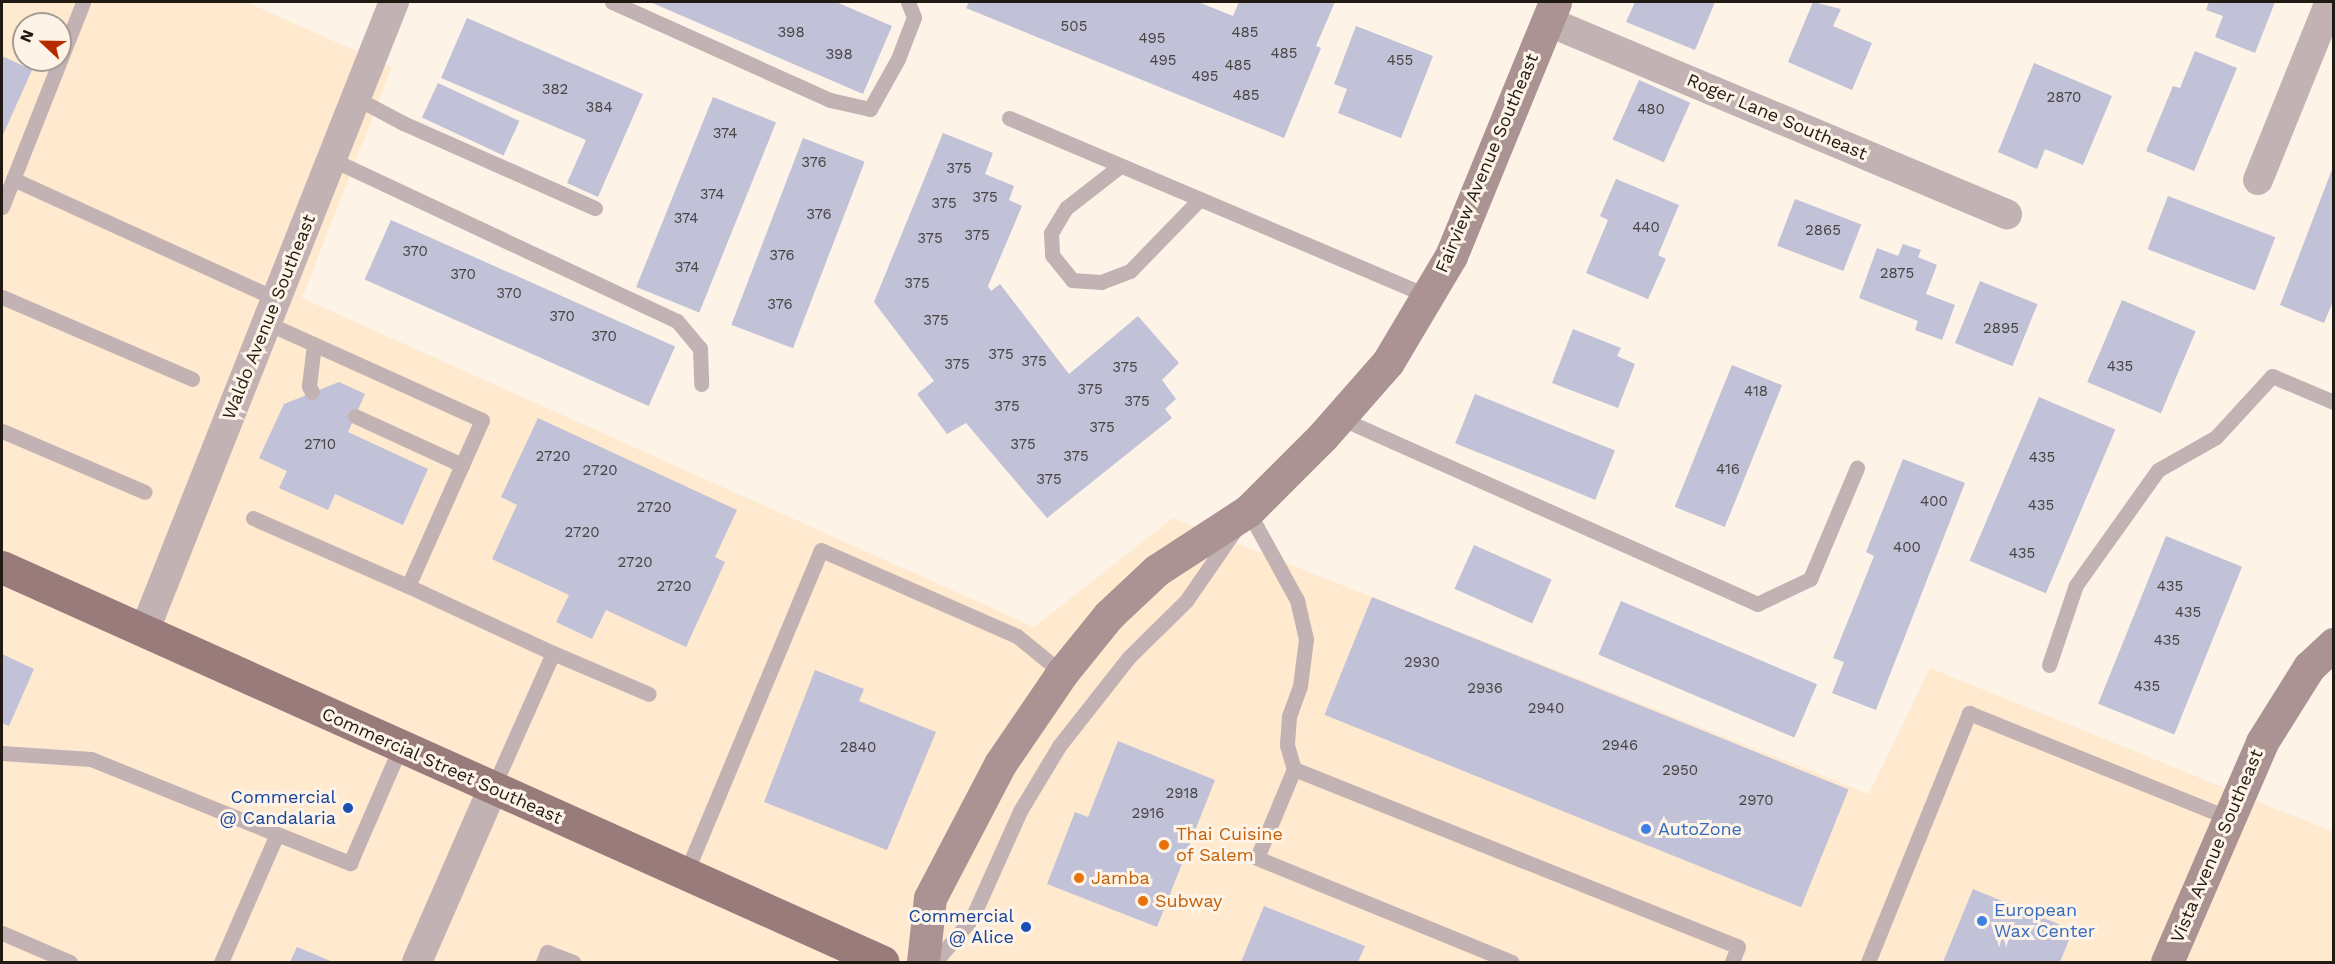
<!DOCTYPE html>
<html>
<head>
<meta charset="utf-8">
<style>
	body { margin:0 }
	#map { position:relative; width:2335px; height:964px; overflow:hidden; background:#fdf3e7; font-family:"Work Sans",sans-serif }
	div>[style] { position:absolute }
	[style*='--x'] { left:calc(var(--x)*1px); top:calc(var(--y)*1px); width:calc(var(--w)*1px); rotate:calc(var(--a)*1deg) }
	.built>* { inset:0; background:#ffe9cf }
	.building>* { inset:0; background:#c1c1d8; transform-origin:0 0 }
	.service>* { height:15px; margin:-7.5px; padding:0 7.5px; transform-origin:7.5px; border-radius:7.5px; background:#c3b2b3 }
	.minor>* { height:30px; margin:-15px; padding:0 15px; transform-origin:15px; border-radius:15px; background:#c3b2b3 }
	.secondary>* { height:33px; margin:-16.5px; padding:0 16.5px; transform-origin:16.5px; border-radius:16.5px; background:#ab9293 }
	.primary>* { height:33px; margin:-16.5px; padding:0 16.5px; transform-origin:16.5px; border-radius:16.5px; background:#997b7c }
	.dots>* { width:16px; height:16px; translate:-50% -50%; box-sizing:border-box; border:3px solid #fdf3e7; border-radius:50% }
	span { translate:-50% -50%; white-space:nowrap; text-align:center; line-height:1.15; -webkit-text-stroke:6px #fdf3e7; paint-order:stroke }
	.number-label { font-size:15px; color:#484444 }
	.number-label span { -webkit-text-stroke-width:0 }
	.street-label { font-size:18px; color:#201a13 }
	.transit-label { font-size:18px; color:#164399 }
	.right { translate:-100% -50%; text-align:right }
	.shop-label { font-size:18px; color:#366cbe }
	.left { translate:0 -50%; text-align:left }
	.food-label { font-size:18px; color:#c56008 }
	.frame { position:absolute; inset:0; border:3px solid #201a13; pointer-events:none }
	.north { position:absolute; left:12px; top:12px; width:60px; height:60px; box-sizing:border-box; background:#fdf3e7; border:2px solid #a59c92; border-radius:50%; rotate:292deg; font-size:16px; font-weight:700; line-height:24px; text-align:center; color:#201a13 }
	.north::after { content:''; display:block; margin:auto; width:21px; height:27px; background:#b62c00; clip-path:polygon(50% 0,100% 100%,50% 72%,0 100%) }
</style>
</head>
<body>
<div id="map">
	<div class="built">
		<div style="clip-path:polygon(evenodd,2px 2px,246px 2px,392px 67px,302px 298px,1034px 627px,1173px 518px,1869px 794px,1930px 668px,2333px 832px,2333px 962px,2px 962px,2px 2px,24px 24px,60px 24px,60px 60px,24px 60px,24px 24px)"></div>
	</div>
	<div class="building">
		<div style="clip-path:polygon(650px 2px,836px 2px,892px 26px,863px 94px)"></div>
		<div style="clip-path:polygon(969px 2px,1198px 2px,1233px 16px,1239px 2px,1335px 2px,1316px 46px,1321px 48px,1284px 138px,966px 8px)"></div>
		<div style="clip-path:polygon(1635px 2px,1715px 2px,1695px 50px,1626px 22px)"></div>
		<div style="clip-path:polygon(1813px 2px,1841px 9px,1833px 26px,1872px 43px,1852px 90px,1788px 62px)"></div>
		<div style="clip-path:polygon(2209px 2px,2275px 2px,2255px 53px,2215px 37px,2223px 16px,2206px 10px)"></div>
		<div style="clip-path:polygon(467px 18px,643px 94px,598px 197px,567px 183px,586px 140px,441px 78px)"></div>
		<div style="clip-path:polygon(1356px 26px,1433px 56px,1401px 138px,1338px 113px,1347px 89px,1334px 84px)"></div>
		<div style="clip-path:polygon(2195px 51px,2237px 68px,2194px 171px,2146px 151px,2173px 86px,2180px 88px)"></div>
		<div style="clip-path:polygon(2px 56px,32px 70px,2px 137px)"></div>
		<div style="clip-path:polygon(2034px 63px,2112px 96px,2083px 165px,2045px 149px,2037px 169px,1998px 152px)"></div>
		<div style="left:1639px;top:80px;width:56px;height:65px;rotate:24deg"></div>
		<div style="left:438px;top:83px;width:90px;height:38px;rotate:25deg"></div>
		<div style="left:713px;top:97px;width:68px;height:205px;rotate:22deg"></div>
		<div style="clip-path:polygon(943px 133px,993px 153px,985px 174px,1014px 186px,1009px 200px,1022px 206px,988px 286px,991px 291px,1000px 284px,1069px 374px,1138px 316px,1179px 363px,1162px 380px,1176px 399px,1165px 409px,1172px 418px,1047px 518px,966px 423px,947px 434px,917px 394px,934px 381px,874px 302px)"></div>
		<div style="left:803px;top:138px;width:66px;height:200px;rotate:21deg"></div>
		<div style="clip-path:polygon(2333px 167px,2334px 299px,2324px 323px,2280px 305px)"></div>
		<div style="clip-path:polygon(1616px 179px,1679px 205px,1658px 255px,1666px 259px,1648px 299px,1586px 273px,1608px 220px,1600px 216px)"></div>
		<div style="left:2168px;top:196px;width:115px;height:57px;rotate:21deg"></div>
		<div style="left:1795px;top:199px;width:71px;height:50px;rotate:21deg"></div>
		<div style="left:391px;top:220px;width:311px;height:65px;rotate:24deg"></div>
		<div style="clip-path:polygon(1903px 244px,1921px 250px,1918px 257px,1937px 265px,1926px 294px,1955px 305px,1942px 340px,1915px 330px,1918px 321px,1859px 298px,1877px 248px,1898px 256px)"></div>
		<div style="left:1980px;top:281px;width:62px;height:67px;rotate:22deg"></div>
		<div style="left:2122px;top:300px;width:80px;height:89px;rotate:23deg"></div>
		<div style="clip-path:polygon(1573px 329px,1621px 348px,1617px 356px,1635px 364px,1618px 408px,1552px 383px)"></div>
		<div style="left:1732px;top:365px;width:54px;height:153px;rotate:22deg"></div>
		<div style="clip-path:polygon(339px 382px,365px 394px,348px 432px,428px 469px,403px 525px,335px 494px,328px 510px,279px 488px,287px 471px,259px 458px,284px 404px)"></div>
		<div style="left:1475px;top:394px;width:151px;height:53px;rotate:22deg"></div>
		<div style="left:2039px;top:397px;width:83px;height:178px;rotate:23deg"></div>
		<div style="clip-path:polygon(538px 418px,737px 510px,715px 557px,725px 562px,686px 647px,606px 610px,592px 639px,556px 622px,569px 595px,492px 559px,517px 505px,501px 497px)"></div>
		<div style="clip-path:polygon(1903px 459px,1965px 483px,1876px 710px,1832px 693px,1844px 662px,1833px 658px,1874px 556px,1866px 552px)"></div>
		<div style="left:2166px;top:536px;width:82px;height:181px;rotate:22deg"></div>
		<div style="left:1474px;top:545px;width:85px;height:48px;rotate:24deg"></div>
		<div style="left:1372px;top:597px;width:514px;height:127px;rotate:22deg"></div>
		<div style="left:1621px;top:601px;width:213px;height:58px;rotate:23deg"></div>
		<div style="clip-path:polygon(2px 654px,34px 669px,9px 726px,2px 723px)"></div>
		<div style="clip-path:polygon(815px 670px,864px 689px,859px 701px,936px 732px,887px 850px,764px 802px)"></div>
		<div style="clip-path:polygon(1118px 741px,1215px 780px,1157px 927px,1047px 884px,1075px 812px,1088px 817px)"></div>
		<div style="clip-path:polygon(1973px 889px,2073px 930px,2060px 962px,1943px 962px)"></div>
		<div style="clip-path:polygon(1264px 906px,1365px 946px,1358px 962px,1241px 962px)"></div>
		<div style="clip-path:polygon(297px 947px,333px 962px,290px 962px)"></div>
	</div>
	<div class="service">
		<div style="--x:612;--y:2;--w:239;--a:24.2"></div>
		<div style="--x:830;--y:100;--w:41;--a:12.7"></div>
		<div style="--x:870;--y:109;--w:57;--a:-60.8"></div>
		<div style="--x:898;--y:59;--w:45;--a:-69.1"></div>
		<div style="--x:914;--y:17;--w:16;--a:-112"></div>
		<div style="--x:356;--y:98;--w:53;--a:28"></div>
		<div style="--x:403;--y:123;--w:210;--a:23.9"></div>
		<div style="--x:1009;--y:118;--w:455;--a:23"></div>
		<div style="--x:331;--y:159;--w:382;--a:25.1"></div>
		<div style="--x:677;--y:321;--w:35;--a:50"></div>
		<div style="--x:700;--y:348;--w:36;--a:88"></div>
		<div style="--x:1120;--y:166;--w:68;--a:142.1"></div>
		<div style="--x:1066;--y:208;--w:29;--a:121"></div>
		<div style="--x:1051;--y:233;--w:22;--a:87"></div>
		<div style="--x:1052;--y:255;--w:32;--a:51"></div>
		<div style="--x:1072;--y:280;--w:29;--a:4"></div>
		<div style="--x:1101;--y:282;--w:31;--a:-21"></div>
		<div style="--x:1130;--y:271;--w:100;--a:-45.8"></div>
		<div style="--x:13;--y:179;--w:289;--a:24.5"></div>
		<div style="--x:2;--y:207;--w:220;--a:-68.4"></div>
		<div style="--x:2;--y:297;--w:207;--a:23.3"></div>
		<div style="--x:267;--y:323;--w:236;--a:24.3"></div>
		<div style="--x:482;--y:420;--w:182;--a:114"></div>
		<div style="--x:408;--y:586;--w:160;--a:24.8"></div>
		<div style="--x:553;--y:653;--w:150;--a:114"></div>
		<div style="--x:312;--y:392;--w:7;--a:-117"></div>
		<div style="--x:309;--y:386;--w:42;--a:-83.2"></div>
		<div style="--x:355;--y:416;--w:118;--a:24.6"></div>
		<div style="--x:1340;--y:418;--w:457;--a:24"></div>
		<div style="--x:1757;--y:604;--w:59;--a:-25.3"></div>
		<div style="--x:1810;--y:579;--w:121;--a:-67.1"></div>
		<div style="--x:2;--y:431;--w:155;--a:23.1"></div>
		<div style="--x:253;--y:518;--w:169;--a:23.7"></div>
		<div style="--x:553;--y:653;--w:104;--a:23.1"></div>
		<div style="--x:2049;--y:665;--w:84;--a:-71.4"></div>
		<div style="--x:2076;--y:585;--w:141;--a:-54.5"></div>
		<div style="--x:2158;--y:470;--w:67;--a:-29.6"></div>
		<div style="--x:2216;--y:437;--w:83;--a:-47.4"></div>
		<div style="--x:2272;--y:376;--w:67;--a:22.8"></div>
		<div style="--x:2;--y:753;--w:89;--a:3.9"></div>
		<div style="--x:91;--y:759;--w:201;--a:22"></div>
		<div style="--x:277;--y:834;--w:140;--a:113.6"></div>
		<div style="--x:1294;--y:769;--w:478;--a:21.8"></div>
		<div style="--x:1738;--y:947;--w:16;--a:112"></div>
		<div style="--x:277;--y:834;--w:79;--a:21.7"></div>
		<div style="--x:350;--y:863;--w:125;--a:-66.5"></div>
		<div style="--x:685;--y:875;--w:352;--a:-67.3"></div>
		<div style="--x:821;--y:550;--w:214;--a:23.7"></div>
		<div style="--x:1017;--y:636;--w:58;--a:39.4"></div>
		<div style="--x:2;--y:933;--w:74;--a:23.1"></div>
		<div style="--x:543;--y:962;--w:11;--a:-68"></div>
		<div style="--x:547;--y:952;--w:28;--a:21"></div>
		<div style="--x:935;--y:962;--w:57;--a:-49.9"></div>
		<div style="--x:972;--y:918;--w:117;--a:-65.8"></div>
		<div style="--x:1020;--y:811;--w:76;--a:-59"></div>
		<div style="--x:1059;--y:746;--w:113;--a:-51.8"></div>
		<div style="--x:1129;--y:657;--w:80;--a:-44.5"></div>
		<div style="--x:1186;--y:601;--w:109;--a:-55.4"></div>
		<div style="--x:1248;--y:511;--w:102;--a:61.2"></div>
		<div style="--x:1297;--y:600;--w:40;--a:77"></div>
		<div style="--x:1306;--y:639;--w:47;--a:97.3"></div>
		<div style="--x:1300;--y:686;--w:32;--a:110"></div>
		<div style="--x:1289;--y:716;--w:29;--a:94"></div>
		<div style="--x:1287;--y:745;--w:25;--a:74"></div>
		<div style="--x:1294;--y:769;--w:96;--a:112.6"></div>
		<div style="--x:1257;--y:858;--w:275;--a:22.2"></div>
		<div style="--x:1868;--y:962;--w:269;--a:-67.9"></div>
		<div style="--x:1969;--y:713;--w:278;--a:22"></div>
	</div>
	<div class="minor">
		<div style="--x:1547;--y:21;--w:499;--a:22.8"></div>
		<div style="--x:2258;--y:180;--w:192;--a:-68"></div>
		<div style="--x:144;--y:632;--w:678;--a:-68.36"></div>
		<div style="--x:417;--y:962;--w:188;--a:-66.4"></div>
	</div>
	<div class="secondary">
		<div style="--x:923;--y:962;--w:64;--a:-83.8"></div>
		<div style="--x:930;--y:898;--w:151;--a:-62.4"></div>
		<div style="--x:1000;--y:764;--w:110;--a:-55.7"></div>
		<div style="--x:1062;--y:673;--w:75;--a:-51"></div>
		<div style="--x:1109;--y:615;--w:66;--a:-43.2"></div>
		<div style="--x:1157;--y:570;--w:108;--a:-33"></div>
		<div style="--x:1248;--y:511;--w:106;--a:-45"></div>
		<div style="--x:1323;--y:436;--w:98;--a:-48.7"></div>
		<div style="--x:1388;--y:362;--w:123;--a:-59.3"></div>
		<div style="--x:1451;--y:256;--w:274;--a:-67.7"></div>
		<div style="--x:2167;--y:962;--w:240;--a:-66.6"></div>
		<div style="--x:2262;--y:742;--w:89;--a:-57.9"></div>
		<div style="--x:2309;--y:667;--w:34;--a:-43"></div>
	</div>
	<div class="primary">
		<div style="--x:2;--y:567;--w:965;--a:24.15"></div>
	</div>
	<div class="dots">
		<div style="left:348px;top:808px;background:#1a4fb4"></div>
		<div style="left:1646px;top:829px;background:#3f7fe0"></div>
		<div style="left:1164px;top:845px;background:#e8710a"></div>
		<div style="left:1079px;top:878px;background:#e8710a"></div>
		<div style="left:1143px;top:901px;background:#e8710a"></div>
		<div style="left:1982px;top:921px;background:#3f7fe0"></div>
		<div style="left:1026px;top:927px;background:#1a4fb4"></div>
	</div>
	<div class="number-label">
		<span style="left:1074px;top:27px">505</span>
		<span style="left:791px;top:33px">398</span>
		<span style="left:1245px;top:33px">485</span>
		<span style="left:1152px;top:39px">495</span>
		<span style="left:1284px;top:54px">485</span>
		<span style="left:839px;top:55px">398</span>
		<span style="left:1163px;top:61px">495</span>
		<span style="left:1400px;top:61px">455</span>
		<span style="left:1238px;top:66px">485</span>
		<span style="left:1205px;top:77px">495</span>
		<span style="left:555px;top:90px">382</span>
		<span style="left:1246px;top:96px">485</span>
		<span style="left:2064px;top:98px">2870</span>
		<span style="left:599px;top:108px">384</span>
		<span style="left:1651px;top:110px">480</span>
		<span style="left:725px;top:134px">374</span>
		<span style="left:814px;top:163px">376</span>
		<span style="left:959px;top:169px">375</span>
		<span style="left:712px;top:195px">374</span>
		<span style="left:985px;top:198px">375</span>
		<span style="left:944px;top:204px">375</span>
		<span style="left:819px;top:215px">376</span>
		<span style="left:686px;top:219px">374</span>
		<span style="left:1646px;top:228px">440</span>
		<span style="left:1823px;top:231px">2865</span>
		<span style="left:977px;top:236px">375</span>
		<span style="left:930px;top:239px">375</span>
		<span style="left:415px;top:252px">370</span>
		<span style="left:782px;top:256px">376</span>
		<span style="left:687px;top:268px">374</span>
		<span style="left:1897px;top:274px">2875</span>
		<span style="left:463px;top:275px">370</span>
		<span style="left:917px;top:284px">375</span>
		<span style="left:509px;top:294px">370</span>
		<span style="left:780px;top:305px">376</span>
		<span style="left:562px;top:317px">370</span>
		<span style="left:936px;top:321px">375</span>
		<span style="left:2001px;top:329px">2895</span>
		<span style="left:604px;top:337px">370</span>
		<span style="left:1001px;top:355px">375</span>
		<span style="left:1034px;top:362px">375</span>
		<span style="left:957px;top:365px">375</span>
		<span style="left:2120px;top:367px">435</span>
		<span style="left:1125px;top:368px">375</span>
		<span style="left:1090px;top:390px">375</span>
		<span style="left:1756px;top:392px">418</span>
		<span style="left:1137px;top:402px">375</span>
		<span style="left:1007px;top:407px">375</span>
		<span style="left:1102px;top:428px">375</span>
		<span style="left:320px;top:445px">2710</span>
		<span style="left:1023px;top:445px">375</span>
		<span style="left:553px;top:457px">2720</span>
		<span style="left:1076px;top:457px">375</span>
		<span style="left:2042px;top:458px">435</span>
		<span style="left:1728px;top:470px">416</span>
		<span style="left:600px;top:471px">2720</span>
		<span style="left:1049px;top:480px">375</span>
		<span style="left:1934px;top:502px">400</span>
		<span style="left:2041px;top:506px">435</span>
		<span style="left:654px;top:508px">2720</span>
		<span style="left:582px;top:533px">2720</span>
		<span style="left:1907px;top:548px">400</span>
		<span style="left:2022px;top:554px">435</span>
		<span style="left:635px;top:563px">2720</span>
		<span style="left:674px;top:587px">2720</span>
		<span style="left:2170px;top:587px">435</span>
		<span style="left:2188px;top:613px">435</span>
		<span style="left:2167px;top:641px">435</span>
		<span style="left:1422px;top:663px">2930</span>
		<span style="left:2147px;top:687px">435</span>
		<span style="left:1485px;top:689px">2936</span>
		<span style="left:1546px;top:709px">2940</span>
		<span style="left:1620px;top:746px">2946</span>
		<span style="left:858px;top:748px">2840</span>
		<span style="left:1680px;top:771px">2950</span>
		<span style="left:1182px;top:794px">2918</span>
		<span style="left:1756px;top:801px">2970</span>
		<span style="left:1148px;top:814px">2916</span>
	</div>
	<div class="street-label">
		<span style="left:1777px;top:117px;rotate:23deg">Roger Lane Southeast</span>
		<span style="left:1487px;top:163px;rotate:-67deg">Fairview Avenue Southeast</span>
		<span style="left:269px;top:317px;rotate:-68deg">Waldo Avenue Southeast</span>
		<span style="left:442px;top:766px;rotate:24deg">Commercial Street Southeast</span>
		<span style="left:2217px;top:846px;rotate:-67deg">Vista Avenue Southeast</span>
	</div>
	<div class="transit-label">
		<span class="right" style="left:336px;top:808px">Commercial<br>@ Candalaria</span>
		<span class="right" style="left:1014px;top:927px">Commercial<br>@ Alice</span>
	</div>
	<div class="shop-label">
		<span class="left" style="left:1658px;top:829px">AutoZone</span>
		<span class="left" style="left:1994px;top:921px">European<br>Wax Center</span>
	</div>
	<div class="food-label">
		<span class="left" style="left:1176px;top:845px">Thai Cuisine<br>of Salem</span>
		<span class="left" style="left:1091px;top:878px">Jamba</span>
		<span class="left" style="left:1155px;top:901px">Subway</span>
	</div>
	<div class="frame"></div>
	<div class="north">N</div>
</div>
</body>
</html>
